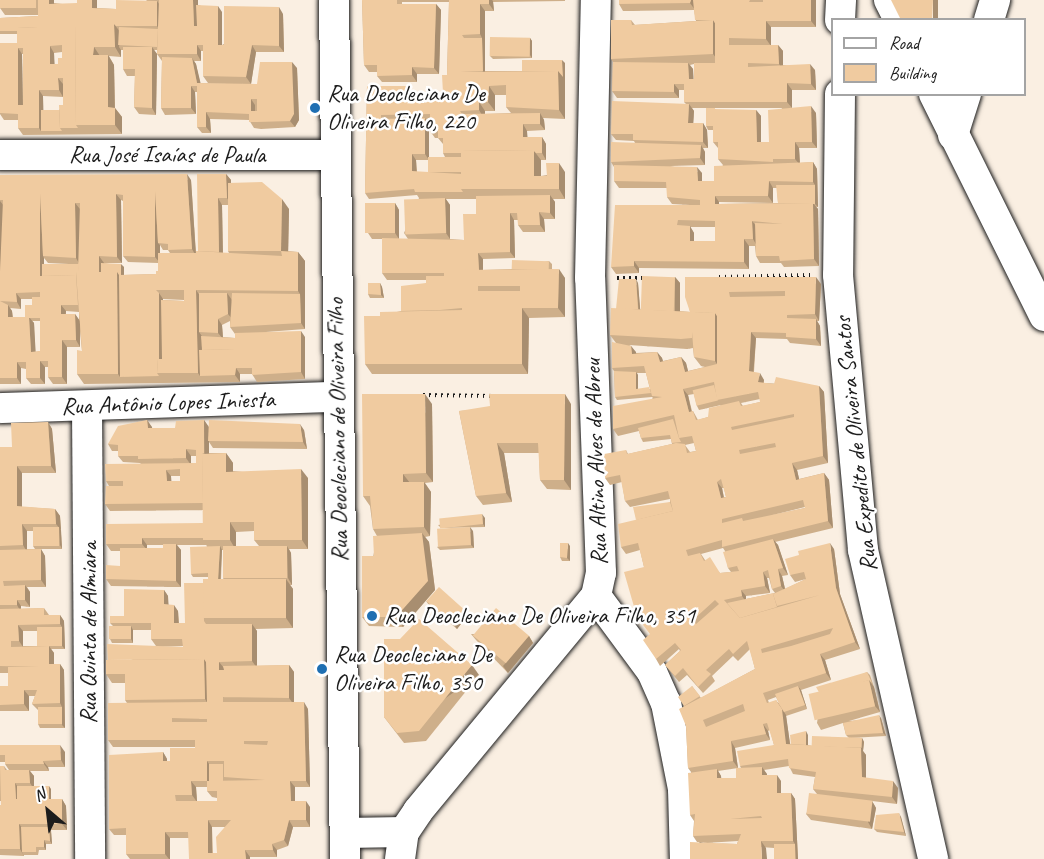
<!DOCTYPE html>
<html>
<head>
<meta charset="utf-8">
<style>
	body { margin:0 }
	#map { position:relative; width:1044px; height:859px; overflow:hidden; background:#faefe2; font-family:Caveat,sans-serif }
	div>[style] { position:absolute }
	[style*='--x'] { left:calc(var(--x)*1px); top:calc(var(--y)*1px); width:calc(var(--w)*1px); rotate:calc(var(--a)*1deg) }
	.path>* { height:4px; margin-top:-2px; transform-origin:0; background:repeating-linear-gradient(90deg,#1c1c1c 0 1.5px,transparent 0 6px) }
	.roads { filter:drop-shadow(0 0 2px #1c1c1c) drop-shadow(0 0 2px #1c1c1c) }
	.minor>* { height:30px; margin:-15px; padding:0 15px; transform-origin:15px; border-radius:15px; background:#fff }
	.wall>* { inset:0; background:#ceaf8a }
	.shaded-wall>* { inset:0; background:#a88e70; transform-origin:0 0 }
	.building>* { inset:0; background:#f0cba0; transform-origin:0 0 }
	.dots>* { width:16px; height:16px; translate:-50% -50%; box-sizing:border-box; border:3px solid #fff; border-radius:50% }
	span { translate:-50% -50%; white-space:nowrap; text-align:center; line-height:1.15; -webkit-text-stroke:5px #fff; paint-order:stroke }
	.poi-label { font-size:24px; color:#1c1c1c }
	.left { translate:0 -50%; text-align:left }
	.street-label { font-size:24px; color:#1c1c1c }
	.legend { position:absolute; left:831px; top:18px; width:195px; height:78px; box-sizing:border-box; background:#fff; border:2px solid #a4a4a4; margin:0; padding:8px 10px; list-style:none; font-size:18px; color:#1c1c1c }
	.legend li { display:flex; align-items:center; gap:12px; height:30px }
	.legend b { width:30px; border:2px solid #a4a4a4 }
	.north { position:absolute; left:18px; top:781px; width:60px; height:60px; -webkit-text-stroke:4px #fff; paint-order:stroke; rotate:332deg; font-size:16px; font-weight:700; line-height:24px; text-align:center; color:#1c1c1c }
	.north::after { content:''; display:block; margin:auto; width:21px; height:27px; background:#1c1c1c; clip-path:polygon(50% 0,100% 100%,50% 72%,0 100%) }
</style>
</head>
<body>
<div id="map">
	<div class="path">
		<div style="--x:719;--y:277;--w:91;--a:-1.3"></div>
		<div style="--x:617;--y:278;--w:28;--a:0"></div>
		<div style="--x:423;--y:395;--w:71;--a:0.8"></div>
	</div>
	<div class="roads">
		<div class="minor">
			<div style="--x:334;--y:0;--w:859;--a:89.27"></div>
			<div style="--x:889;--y:0;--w:22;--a:63"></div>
			<div style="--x:840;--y:20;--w:20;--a:-87"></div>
			<div style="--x:989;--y:20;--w:21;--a:-73"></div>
			<div style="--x:840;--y:94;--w:181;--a:90.6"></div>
			<div style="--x:838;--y:275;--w:276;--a:84.8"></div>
			<div style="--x:863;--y:550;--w:317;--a:77.2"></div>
			<div style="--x:934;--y:94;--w:248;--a:63.6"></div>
			<div style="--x:953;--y:135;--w:43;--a:-72.4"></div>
			<div style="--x:0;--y:155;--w:335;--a:0"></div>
			<div style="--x:87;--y:407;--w:452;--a:89.6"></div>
			<div style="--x:0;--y:408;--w:337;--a:-1.9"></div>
			<div style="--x:596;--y:596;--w:94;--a:53.6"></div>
			<div style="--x:652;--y:672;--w:34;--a:66"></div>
			<div style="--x:666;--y:703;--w:88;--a:78.8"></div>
			<div style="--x:683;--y:789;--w:70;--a:88.4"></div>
			<div style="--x:345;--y:833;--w:59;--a:-1"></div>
			<div style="--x:400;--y:859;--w:27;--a:-82"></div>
			<div style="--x:404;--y:832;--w:25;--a:-56"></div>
			<div style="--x:418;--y:811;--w:279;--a:-50.4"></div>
			<div style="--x:596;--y:596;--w:24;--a:-78"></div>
			<div style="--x:601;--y:573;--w:295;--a:-92.1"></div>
			<div style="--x:590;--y:278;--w:278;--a:-88.8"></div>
		</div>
	</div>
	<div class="wall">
		<div style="clip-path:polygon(evenodd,0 0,54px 0,54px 3px,97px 8px,116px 9px,135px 1px,147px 1px,146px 0,198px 0,198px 5px,222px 12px,222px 45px,283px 14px,284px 52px,256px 52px,251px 84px,208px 83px,203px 76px,203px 51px,201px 51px,201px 61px,194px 61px,196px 64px,200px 83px,257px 84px,297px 68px,299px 120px,295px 127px,261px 129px,254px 128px,249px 120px,210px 119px,211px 133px,202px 133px,197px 127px,197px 92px,195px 92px,196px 114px,165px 115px,161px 108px,162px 61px,157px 54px,157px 50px,154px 50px,157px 54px,156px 115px,139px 114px,134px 107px,135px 76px,127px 76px,123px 69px,123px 50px,121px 50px,121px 57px,109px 56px,114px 65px,115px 108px,122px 117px,122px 134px,23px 135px,18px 128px,18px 120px,4px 120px,0 114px,0 43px,17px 43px,17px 34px,0 34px,0 18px,38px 16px,38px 15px,5px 15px,0 8px,0 0,62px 52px,62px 58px,58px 64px,54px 64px,54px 53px,62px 52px,0 0,22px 54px,23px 54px,23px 105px,22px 54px,0 0,43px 96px,63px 97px,63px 105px,59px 110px,43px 110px,43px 96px)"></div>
		<div style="clip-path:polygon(evenodd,362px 0,565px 0,565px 1px,493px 2px,494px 11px,485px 11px,485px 71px,522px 71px,565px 63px,565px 119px,543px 118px,544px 120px,545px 130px,527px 131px,527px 137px,542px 137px,546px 144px,546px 160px,541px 160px,541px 176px,565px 172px,565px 199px,553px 199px,555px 202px,555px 219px,544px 219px,545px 232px,523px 232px,518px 225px,518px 220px,514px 220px,515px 258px,483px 259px,483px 270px,512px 269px,549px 261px,552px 264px,552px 269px,565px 278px,565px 317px,529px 318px,528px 374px,372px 374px,365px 364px,380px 316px,401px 311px,426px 283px,426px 280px,387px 280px,382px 273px,382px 239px,372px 239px,368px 233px,395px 203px,399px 210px,399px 239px,408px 239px,404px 233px,419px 198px,417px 195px,369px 199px,365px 193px,367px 86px,412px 93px,443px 93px,447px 75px,449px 2px,402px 2px,402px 4px,436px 4px,441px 10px,439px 74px,417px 74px,417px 82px,382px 82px,377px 76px,377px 72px,369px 72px,364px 65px,362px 0,495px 95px,506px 95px,506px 107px,511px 113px,485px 114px,485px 111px,495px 111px,495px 95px,362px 0,427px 121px,430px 121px,430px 131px,435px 138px,438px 138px,443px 144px,443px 153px,445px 157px,429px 157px,429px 125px,427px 121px,362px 0,416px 160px,428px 160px,428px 172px,417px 172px,416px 160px,362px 0,446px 199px,476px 199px,476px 214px,464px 240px,450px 239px,450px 205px,446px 199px)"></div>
		<div style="clip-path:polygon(evenodd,619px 0,816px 0,816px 27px,771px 27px,771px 45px,778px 45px,783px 51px,783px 65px,815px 70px,816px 90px,792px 90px,792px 108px,816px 113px,817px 148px,799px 148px,800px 163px,813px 162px,817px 169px,818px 207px,816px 207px,818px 209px,819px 266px,784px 267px,781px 263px,760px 263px,756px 256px,755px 246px,749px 246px,749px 269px,639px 268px,639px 273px,616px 274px,611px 267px,690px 205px,672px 204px,667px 197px,667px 188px,619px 188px,614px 181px,614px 167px,611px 162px,635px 143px,634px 141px,616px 140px,611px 134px,686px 104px,684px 102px,684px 90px,679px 90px,679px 98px,617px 98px,612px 91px,613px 62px,611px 59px,631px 20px,635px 25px,696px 21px,694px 10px,623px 11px,619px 4px,619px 0,694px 64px,694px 79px,693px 79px,693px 69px,690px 65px,694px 64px,619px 0,692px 108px,706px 108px,706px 126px,708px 130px,713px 130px,713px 142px,718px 148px,718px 159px,723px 165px,714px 181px,702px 181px,702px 173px,670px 166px,705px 165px,705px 152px,703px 148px,708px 148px,707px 130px,703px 123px,693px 123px,694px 111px,692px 108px,619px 0,713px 108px,782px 108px,769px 142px,761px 142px,761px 116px,756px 110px,716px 110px,713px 108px,619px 0,773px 188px,777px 188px,778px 203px,719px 204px,719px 202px,773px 203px,773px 188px,619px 0,690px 227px,715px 227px,715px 241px,694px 241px,694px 233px,690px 227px)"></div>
		<div style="clip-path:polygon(530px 38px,532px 41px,532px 58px,493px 59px,490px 56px)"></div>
		<div style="clip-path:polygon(evenodd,226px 174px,231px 180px,231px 183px,289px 209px,288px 251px,298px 252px,305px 261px,305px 329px,266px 332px,305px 337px,305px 379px,257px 382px,252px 374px,240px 374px,240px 382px,84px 384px,77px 374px,82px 351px,80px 331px,80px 347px,67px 347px,67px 384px,53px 384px,48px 377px,48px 367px,45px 367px,45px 384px,31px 384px,26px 378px,26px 369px,21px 368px,21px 384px,0 384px,0 175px,191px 180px,196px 253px,198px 251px,226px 174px,121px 200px,123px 201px,123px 256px,128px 262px,158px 263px,158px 271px,156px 274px,124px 275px,124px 267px,104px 263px,122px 263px,121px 200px,226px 174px,222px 205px,228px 205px,228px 251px,229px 253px,223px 253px,222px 205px,226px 174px,160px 245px,163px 250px,168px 250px,170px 253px,160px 253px,160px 245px,226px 174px,44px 258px,48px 263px,69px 264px,44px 264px,44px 258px,226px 174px,21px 299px,32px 299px,32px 305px,25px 317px,13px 317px,12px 311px,10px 308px,21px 309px,21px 299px,226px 174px,163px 299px,184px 300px,184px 301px,163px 300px,163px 299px,226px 174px,66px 311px,79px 312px,79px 320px,75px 314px,66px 314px,66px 311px,226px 174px,32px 321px,40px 321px,40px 351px,35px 352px,34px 323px,32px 321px,226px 174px,230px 321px,230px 327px,235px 334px,235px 338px,223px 337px,222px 325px,230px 321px)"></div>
		<div style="clip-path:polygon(evenodd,675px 277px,680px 283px,680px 311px,690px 312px,685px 277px,821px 284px,819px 321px,817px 321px,820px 326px,821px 346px,790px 343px,787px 339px,756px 338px,754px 372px,764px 380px,764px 383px,819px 386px,824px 392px,828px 463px,797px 470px,799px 479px,824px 473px,829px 480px,833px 528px,775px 542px,778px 545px,788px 575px,782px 576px,785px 589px,806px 579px,795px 582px,790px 575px,834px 549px,840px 594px,860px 649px,825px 660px,831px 680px,801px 690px,807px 709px,786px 716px,790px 744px,808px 735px,808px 745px,812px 746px,849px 738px,846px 735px,843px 723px,821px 730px,817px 723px,821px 696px,867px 672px,870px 675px,874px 687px,880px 712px,849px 721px,881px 718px,886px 736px,851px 738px,862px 738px,864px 742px,863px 751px,866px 755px,866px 778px,898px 788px,897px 804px,872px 801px,876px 808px,872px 829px,811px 820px,806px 814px,817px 794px,813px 789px,815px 777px,793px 774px,789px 766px,764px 770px,767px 775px,781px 781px,781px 793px,791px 793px,795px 799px,798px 859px,774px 859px,774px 848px,697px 842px,693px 836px,694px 821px,690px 815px,691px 772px,688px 768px,686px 726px,684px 706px,692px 686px,701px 698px,755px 669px,750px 649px,738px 661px,733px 656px,712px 676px,715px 681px,703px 693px,687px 675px,679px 682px,665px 665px,680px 651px,679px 649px,660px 666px,656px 659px,650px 634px,644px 567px,640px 550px,626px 554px,621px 547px,636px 520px,670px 502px,670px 499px,630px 507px,625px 501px,622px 482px,610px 485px,605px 478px,626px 450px,628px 454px,672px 444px,671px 439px,643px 442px,641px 438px,639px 431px,618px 436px,613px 429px,653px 398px,652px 397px,617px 400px,615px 397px,614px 371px,612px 368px,616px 343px,610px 335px,616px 309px,638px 283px,640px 310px,675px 277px,629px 345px,687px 349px,693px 348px,694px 357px,701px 366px,705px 367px,688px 371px,686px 363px,681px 357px,663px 361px,662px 358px,657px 352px,636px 353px,631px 346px,629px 345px,675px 277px,637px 373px,646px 373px,650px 389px,638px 389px,638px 375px,637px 373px,675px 277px,694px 394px,697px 406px,699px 410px,721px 405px,708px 417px,698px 420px,693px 411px,692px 411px,688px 395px,694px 394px,675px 277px,760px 399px,760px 402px,743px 406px,741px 403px,760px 399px,675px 277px,694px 443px,696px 451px,690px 452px,685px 445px,694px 443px,675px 277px,722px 488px,724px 488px,726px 497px,724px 497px,722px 488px,675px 277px,805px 507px,805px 508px,769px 516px,805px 507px,675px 277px,723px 548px,725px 551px,728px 568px,731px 572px,720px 573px,705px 560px,701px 554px,723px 548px,675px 277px,767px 578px,769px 578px,772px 589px,775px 593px,746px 599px,746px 596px,770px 593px,767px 578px,675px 277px,776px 697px,779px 703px,769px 703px,768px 700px,776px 697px,675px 277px,770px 730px,774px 745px,740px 766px,741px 768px,736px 778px,721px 778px,721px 776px,718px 771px,738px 768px,735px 748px,770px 740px,768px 731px,770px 730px,675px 277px,738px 841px,737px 844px,705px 843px,738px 841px)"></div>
		<div style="clip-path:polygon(380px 283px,382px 287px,384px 298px,370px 298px,368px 294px)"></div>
		<div style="clip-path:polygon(432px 404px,433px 482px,425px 483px,431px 492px,430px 536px,425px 537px,429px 542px,435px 590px,403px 627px,369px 626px,362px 617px,377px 536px,373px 529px,370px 506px,363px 496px)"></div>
		<div style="clip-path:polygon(571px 404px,571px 490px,547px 489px,540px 480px,539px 453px,504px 453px,512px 502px,483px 505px,476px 496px,459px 411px)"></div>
		<div style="clip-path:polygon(evenodd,147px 420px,152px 428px,175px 428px,204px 420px,208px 427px,304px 430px,307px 449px,213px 448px,209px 442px,209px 453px,226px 453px,233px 463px,233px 471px,308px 478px,308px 549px,289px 549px,291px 553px,292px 585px,290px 585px,293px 589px,293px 628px,255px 629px,257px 631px,257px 666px,289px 665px,294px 672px,294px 702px,308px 709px,310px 787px,295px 787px,295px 801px,310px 807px,310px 827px,293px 827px,288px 846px,277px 850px,277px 857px,250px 857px,250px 859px,189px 859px,189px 838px,170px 838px,170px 859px,130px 859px,126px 854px,126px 835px,114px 835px,109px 829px,163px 752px,167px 759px,167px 761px,170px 761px,195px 748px,195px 747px,113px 747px,108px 740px,127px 703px,125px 700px,125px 683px,112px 683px,106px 674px,156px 646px,151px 639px,151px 630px,133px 630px,133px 643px,112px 643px,110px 639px,113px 626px,110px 623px,124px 616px,164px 590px,168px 596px,168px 605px,178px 611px,179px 623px,185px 623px,203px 583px,208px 580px,208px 577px,193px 577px,191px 574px,207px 546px,206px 545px,177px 545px,181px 550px,181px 587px,111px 586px,106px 579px,120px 566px,120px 551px,111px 551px,106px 544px,203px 523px,203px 510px,110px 511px,105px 504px,109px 486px,106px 481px,141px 464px,140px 463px,123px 462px,118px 456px,118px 451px,112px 451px,108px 444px,147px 420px,191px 456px,196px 456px,196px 463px,191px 463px,191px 456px,147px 420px,171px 476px,180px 476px,180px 481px,171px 481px,171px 476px,147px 420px,254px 531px,254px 540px,259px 546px,236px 546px,236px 532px,254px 531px,147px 420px,147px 545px,163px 545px,163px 548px,147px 548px,147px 545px,147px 420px,222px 550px,223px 550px,223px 578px,224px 580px,221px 580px,222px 550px,147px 420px,156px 646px,183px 646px,183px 647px,156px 646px,147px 420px,196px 787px,207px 787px,207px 791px,212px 797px,217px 798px,217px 801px,197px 801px,196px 787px,147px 420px,212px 827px,225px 827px,217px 853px,213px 853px,212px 827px)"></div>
		<div style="clip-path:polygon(evenodd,48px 422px,52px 429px,56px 473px,22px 473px,22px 507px,55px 509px,60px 516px,62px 549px,41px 549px,45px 556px,46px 587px,27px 587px,30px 592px,30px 607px,21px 606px,21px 609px,44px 608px,49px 615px,60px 615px,64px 621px,65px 649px,51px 649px,54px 653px,54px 664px,60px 664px,64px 670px,65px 728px,40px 728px,38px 724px,38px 710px,32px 704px,35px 696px,29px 696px,29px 711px,0 711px,0 686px,8px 686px,8px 673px,0 673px,0 447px,12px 447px,48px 422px,27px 531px,33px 531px,33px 546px,35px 549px,27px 549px,27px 531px,48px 422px,23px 631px,37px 631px,37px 646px,23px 646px,23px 631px)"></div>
		<div style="clip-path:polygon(485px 518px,485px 527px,441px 528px,438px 525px)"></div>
		<div style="clip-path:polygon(473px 531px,474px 548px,440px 550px,437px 547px)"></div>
		<div style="clip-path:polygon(570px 546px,570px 561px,562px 561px,560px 557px)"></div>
		<div style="clip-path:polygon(426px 601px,468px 615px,457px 629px,429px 605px)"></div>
		<div style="clip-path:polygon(471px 634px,529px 636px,533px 643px,508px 673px,476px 640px)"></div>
		<div style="clip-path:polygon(479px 675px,426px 741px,404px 743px,384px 717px)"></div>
		<div style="clip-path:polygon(0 745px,65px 752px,65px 767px,48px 767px,49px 771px,30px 771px,34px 776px,34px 786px,51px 789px,51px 799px,62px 799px,66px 806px,67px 830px,51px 830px,52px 844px,46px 844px,46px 850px,39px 850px,38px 855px,24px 855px,24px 856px,0 855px,0 805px,1px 805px,1px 801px,0 801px,0 766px,4px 766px,7px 770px,9px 770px,5px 764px,5px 762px,0 762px)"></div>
		<div style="clip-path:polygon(901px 817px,906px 836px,877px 832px,874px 829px)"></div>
	</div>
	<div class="shaded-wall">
		<div style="clip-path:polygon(49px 0,54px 0,54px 10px,49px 4px)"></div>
		<div style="clip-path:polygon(92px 0,97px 0,97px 15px,92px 8px)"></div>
		<div style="clip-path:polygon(193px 0,198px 0,198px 32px,194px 26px)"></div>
		<div style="clip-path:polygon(489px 0,492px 0,493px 1px,494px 11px,489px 4px)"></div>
		<div style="clip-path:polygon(691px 0,697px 0,695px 10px,690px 3px)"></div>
		<div style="clip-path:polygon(811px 0,816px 0,816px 27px,811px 21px)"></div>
		<div style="left:933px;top:0;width:5px;height:20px"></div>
		<div style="clip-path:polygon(157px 1px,162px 8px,162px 33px,157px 26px)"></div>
		<div style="clip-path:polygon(436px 4px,441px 10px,439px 74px,434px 68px)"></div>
		<div style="clip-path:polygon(480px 4px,485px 11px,485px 81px,483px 78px,482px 38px,480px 34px)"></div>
		<div style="clip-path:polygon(218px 6px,222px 12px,222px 52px,218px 45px)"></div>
		<div style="clip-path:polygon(279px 7px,283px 14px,284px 52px,279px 46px)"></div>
		<div style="clip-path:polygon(713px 20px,719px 30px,720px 63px,713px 54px)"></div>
		<div style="clip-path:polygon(766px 21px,771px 27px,771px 46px,766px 39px)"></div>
		<div style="clip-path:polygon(114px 24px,121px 33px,119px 47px,121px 50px,121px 57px,115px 47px)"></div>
		<div style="clip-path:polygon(530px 38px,532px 41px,532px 58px,530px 55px)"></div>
		<div style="clip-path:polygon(197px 45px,201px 51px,201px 61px,197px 54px)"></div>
		<div style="clip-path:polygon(252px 45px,256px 52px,251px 84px,246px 77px)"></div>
		<div style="clip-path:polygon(778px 45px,783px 51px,783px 70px,779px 64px)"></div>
		<div style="clip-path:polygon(50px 46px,54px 53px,55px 71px,50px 64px)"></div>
		<div style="clip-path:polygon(94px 47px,100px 56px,93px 55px)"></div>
		<div style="clip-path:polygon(152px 47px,157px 54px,156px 115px,152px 108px)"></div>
		<div style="clip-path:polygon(18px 48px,22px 54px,23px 112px,18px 105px)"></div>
		<div style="clip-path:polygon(108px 55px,114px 65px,115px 117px,108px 107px)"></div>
		<div style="clip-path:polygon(192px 58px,196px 64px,202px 89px,197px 83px)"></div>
		<div style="clip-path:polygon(562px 60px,565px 63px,565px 119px,559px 110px,558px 71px)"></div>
		<div style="clip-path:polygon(292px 62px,297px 68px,299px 120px,295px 127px,290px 121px)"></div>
		<div style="clip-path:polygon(688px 63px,693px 69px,694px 86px,689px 79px)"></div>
		<div style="clip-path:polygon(810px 64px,815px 70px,816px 90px,811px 84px)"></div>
		<div style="clip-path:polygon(412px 67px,417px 74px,417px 82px,412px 75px)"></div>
		<div style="clip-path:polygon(58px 78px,63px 84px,63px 97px,59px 90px)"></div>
		<div style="clip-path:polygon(787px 83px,792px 90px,792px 108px,787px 102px)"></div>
		<div style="clip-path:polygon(674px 84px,679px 90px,679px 98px,674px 92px)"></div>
		<div style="clip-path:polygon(191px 86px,195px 92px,196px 114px,191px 108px)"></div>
		<div style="clip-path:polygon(408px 86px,412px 93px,408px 93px)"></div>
		<div style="clip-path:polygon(489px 86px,495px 95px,495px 111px,488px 102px)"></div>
		<div style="clip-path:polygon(39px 90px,43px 96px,44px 131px,41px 131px,39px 128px)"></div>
		<div style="clip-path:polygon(251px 99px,255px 105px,255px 118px,251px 111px)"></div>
		<div style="clip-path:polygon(479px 102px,485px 111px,485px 120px,479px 110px)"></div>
		<div style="clip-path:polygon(689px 104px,694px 111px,693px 129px,688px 123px)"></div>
		<div style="clip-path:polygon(811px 106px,816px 113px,817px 148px,812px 142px)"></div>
		<div style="clip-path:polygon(115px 108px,122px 117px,122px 134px,115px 125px)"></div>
		<div style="clip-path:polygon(756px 110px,761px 116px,761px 149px,757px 142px)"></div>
		<div style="clip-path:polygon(206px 112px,210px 119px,211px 133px,206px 127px)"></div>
		<div style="clip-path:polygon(540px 113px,544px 120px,545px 130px,540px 124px)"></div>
		<div style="clip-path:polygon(425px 118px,429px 125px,429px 160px,425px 154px)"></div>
		<div style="clip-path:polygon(703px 123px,707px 130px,708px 148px,703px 142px)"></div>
		<div style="clip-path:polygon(523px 124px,527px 131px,528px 143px,523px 137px)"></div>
		<div style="clip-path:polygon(542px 137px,546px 144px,546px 160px,542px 153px)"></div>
		<div style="clip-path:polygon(795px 142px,799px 148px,800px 165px,795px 159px)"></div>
		<div style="clip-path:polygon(701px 145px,705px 152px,705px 165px,700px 158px)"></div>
		<div style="clip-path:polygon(534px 151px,541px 160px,541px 186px,534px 176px)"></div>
		<div style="clip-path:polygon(412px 154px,416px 160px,417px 178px,412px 171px)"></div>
		<div style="clip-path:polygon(813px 162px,817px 169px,818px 207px,815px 204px,815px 185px,813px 182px)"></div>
		<div style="clip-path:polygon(559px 163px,565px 172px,565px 199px,559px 189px)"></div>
		<div style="clip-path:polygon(697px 167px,702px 173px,702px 188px,698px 181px)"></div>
		<div style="clip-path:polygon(187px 174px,191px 180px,196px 256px,192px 249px)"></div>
		<div style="clip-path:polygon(226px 174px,231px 180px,231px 205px,227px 198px)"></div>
		<div style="clip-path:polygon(769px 181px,773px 188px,773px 203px,768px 196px)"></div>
		<div style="clip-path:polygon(155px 191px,158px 243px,160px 245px,160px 263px,155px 257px)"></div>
		<div style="clip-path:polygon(40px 193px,43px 256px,44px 258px,44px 279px,40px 276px)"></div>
		<div style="clip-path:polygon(116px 194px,121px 200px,122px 263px,117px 257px)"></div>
		<div style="clip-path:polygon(550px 195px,555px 202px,555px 219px,550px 213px)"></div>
		<div style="clip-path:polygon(715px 196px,719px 202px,719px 211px,715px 204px)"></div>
		<div style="clip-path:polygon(218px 198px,222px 205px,223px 261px,219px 254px)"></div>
		<div style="clip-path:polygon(445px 198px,450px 205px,450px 239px,446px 233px)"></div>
		<div style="clip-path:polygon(282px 199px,289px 209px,288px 261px,281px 251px)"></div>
		<div style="clip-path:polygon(0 201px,4px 206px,0 276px)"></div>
		<div style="clip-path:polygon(75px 203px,80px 209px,80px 265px,76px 258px)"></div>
		<div style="clip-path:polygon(395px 203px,399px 210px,399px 239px,395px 233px)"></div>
		<div style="clip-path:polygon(813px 203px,818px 209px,819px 266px,814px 259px)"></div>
		<div style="clip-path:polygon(539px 212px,544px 219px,545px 232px,540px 225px)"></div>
		<div style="clip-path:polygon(510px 213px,514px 220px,515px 258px,510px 252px)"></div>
		<div style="clip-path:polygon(752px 221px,757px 227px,757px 246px,753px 239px)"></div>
		<div style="clip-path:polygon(690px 226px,694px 233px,694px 248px,690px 241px)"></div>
		<div style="clip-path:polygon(744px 239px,749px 246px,749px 269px,744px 262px)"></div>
		<div style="clip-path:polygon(298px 252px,305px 261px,305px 329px,301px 323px,300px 294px,298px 291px)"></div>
		<div style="clip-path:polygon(478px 253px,483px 259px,483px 279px,479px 272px)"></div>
		<div style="clip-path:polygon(99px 256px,104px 263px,104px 278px,99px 275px)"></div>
		<div style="clip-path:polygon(634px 261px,639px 268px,639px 273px,634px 266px)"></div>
		<div style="clip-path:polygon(121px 264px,124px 267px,124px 377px,120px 377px,118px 374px,117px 272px)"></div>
		<div style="clip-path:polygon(559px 269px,565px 278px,565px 317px,558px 308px)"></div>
		<div style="clip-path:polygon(675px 277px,680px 283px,680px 320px,675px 314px)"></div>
		<div style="clip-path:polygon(816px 277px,821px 284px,819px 321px,815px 314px)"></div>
		<div style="clip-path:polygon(636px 279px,638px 283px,641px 319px,639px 316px)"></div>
		<div style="clip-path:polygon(380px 283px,382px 287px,384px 298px,381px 295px)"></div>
		<div style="clip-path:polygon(196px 290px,203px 300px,199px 332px,204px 339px,200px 376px,198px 373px)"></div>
		<div style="clip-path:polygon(16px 293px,21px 299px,21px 309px,17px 302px)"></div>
		<div style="clip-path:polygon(159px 293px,163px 299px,164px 373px,159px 373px)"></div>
		<div style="clip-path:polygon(227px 293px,232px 300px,233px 320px,228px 314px)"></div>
		<div style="clip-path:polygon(8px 305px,12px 311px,13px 323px,8px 317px)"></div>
		<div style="clip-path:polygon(61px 305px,66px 311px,65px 321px,61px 314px)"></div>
		<div style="clip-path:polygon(522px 308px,529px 318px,528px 374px,522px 364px)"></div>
		<div style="clip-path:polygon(715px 313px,721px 322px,722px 371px,715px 361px)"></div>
		<div style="clip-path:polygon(75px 314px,80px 321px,80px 347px,76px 340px)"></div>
		<div style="clip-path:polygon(29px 317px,34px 323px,36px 358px,31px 352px)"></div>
		<div style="clip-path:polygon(218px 319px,222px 325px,223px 339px,218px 333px)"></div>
		<div style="clip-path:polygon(816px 319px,820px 326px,821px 346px,816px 339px)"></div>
		<div style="clip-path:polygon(301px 331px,305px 337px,305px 379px,301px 372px)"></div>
		<div style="clip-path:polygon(751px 332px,756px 338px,753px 377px,749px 371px)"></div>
		<div style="clip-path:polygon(62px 340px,67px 347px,67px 384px,62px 377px)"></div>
		<div style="clip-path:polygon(631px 346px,636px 352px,637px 360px,632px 354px)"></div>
		<div style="clip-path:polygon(657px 352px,662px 358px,665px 369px,660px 362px)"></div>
		<div style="clip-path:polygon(681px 357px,686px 363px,690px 379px,685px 372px)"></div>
		<div style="clip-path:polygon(40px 361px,45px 367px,45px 384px,40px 378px)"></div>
		<div style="clip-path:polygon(17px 362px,21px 368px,21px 384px,17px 378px)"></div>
		<div style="clip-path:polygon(236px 368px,240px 374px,240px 382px,235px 375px)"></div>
		<div style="clip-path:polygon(636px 372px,638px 375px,638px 393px,636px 389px)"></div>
		<div style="clip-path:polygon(760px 373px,764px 380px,762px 388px,758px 382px)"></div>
		<div style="clip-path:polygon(819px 386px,824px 392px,828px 463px,823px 456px)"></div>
		<div style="clip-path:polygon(683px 389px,688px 395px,693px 419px,689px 412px)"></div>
		<div style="clip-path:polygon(425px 394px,432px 404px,433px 482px,426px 473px)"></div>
		<div style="clip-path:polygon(565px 394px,571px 404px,571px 490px,564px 480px)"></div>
		<div style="clip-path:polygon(147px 420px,152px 427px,153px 434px,148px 428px)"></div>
		<div style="clip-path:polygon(204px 420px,209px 427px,209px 510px,205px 503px)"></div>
		<div style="clip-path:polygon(48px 422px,52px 429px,56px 473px,51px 466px)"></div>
		<div style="clip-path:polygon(300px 424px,304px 430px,307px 449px,303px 442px)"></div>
		<div style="clip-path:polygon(497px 443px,504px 453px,512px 502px,506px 493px)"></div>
		<div style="clip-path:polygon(186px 449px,191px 456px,191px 465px,186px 458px)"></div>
		<div style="clip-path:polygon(226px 453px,233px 463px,233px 481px,226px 472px)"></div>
		<div style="clip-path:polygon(792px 463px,797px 470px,801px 487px,796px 480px)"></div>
		<div style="clip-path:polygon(17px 466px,22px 473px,22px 513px,17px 506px)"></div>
		<div style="clip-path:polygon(301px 469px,308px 478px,308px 549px,302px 540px)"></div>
		<div style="clip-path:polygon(166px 470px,171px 476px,172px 488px,167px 481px)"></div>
		<div style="clip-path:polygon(824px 473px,829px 480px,833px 528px,828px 521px)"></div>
		<div style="clip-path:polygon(403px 474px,410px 483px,403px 482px)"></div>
		<div style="clip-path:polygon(424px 482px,431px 492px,430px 536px,424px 527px)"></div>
		<div style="clip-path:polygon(717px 482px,722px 488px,725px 505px,721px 498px)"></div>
		<div style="clip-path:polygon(55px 509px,60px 516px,61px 530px,56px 524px)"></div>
		<div style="clip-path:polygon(482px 514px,485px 518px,485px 527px,483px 524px)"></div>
		<div style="clip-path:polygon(230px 522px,236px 532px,236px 550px,230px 540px)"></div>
		<div style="clip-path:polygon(22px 524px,27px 531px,27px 552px,23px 545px)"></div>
		<div style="clip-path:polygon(59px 527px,61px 530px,62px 549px,60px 545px)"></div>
		<div style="clip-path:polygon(470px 527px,473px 531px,474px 548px,471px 545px)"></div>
		<div style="clip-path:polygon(422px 533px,429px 542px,435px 590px,403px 627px,396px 617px)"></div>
		<div style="clip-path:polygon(142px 538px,147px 545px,147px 550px,142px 544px)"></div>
		<div style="clip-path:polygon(773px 539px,778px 545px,788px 575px,783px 568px)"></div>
		<div style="clip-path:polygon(568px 543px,570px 546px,570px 561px,567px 558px)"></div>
		<div style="clip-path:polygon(830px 543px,834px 549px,840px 594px,860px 649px,855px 642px,836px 588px)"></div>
		<div style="clip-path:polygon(176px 544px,181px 550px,181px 587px,176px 581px)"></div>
		<div style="clip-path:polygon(220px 546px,222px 550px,220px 586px,218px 583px)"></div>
		<div style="clip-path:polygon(287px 546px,291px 553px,292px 585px,288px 578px)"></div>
		<div style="clip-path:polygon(41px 549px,45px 556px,46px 587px,41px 580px)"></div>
		<div style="clip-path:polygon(778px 569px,782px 576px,786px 593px,781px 586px)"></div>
		<div style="clip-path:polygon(763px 572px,767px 578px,770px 593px,765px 586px)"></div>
		<div style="clip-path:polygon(286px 579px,293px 589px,293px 628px,286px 618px)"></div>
		<div style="clip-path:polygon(25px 585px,30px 592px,30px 607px,25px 600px)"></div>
		<div style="clip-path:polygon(164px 590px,168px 596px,169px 611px,164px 604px)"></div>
		<div style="clip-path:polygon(741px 590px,746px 596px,746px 602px,742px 596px)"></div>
		<div style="clip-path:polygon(17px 600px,21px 606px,21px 612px,17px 605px)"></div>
		<div style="clip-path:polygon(174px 605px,178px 611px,179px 630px,174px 623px)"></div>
		<div style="clip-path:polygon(466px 611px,468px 615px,457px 629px,455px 626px)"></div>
		<div style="clip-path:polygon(60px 615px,64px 621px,65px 649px,62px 646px,62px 627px,60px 624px)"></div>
		<div style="clip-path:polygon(252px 624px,257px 631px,257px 668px,252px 661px)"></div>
		<div style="clip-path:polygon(18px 625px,23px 631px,23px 647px,19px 641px)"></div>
		<div style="clip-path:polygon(131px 626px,133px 630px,133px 643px,131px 639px)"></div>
		<div style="clip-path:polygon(529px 636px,533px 643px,508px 673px,503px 666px)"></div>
		<div style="clip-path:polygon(49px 646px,54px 653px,54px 670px,49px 664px)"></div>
		<div style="clip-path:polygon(820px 654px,825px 660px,831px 680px,826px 673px)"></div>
		<div style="clip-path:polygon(204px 659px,211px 669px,211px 709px,205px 699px)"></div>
		<div style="clip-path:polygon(219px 662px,224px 668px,224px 676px,219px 670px)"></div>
		<div style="clip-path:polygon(60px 664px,64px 670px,65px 728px,62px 725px,62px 707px,60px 703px)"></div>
		<div style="clip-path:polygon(289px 665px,294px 672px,294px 705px,289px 698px)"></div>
		<div style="left:472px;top:665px;width:12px;height:85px;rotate:55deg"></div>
		<div style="clip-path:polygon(869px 680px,874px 687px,880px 712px,875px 706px)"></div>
		<div style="clip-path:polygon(798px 686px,801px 690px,807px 709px,805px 705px)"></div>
		<div style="clip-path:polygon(24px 690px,29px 696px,29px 711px,24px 704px)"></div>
		<div style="clip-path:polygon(776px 700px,786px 715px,791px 751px,786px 744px)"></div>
		<div style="clip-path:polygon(304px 702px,308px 709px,310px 787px,306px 781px)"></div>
		<div style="clip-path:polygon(879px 715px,881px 718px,886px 736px,883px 733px)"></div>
		<div style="clip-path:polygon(763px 724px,768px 731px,770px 740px,766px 734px)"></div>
		<div style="clip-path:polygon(806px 731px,808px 735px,808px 752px,806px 748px)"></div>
		<div style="clip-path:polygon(862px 738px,864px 742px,863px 751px,866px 755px,866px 784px,862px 777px,860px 751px)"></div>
		<div style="clip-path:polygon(731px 741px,735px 748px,738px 768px,733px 761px)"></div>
		<div style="clip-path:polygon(60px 745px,65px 752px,65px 767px,61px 760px)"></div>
		<div style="clip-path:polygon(163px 752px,167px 759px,167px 767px,163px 761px)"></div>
		<div style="clip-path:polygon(43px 761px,48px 767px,49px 771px,44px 764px)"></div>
		<div style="clip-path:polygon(207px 761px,212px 768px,212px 784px,207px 781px)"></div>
		<div style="clip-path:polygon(762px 767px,767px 774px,767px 782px,762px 775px)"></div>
		<div style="clip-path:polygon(717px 769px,721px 776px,722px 785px,717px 778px)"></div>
		<div style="clip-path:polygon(29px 770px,34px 776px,34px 789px,30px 783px)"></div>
		<div style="clip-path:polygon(777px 775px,781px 781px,781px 800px,777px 793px)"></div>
		<div style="clip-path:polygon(191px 781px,196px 787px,197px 802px,192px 795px)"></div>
		<div style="clip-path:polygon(290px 781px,295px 787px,295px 807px,291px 801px)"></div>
		<div style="clip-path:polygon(893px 781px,898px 788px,897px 804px,892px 797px)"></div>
		<div style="clip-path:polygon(15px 783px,20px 790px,20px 802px,16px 799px)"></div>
		<div style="clip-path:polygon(49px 786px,51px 789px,51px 806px,49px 802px)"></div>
		<div style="clip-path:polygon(791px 793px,795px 799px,798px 859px,796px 859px,795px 844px,793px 841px)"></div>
		<div style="clip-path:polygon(62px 799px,66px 806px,67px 830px,62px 824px)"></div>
		<div style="clip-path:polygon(306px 801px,310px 807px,310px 827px,306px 820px)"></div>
		<div style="clip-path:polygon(872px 801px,876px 808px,872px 829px,868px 822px)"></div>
		<div style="clip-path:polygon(899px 813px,901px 817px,906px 836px,904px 832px)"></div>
		<div style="clip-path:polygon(208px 820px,212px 827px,212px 859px,208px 853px)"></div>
		<div style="clip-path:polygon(289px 820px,293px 827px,288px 846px,284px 840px)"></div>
		<div style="clip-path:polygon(19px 824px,24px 830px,22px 852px,24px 856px,20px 849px)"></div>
		<div style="clip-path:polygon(49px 827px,51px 831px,52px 844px,50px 841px)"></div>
		<div style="clip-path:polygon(165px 832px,170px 838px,170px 859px,169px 859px,165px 854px)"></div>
		<div style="clip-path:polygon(44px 840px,46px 844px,46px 850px,44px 847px)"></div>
		<div style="clip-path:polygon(761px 841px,766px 848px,767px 859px,762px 859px)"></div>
		<div style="clip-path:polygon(272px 844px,277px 850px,277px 857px,273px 850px)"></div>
		<div style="clip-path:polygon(245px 850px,250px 857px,250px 859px,246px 859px)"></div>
	</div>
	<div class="building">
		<div style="left:0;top:0;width:36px;height:8px"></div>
		<div style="clip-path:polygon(evenodd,38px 0,49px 0,49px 4px,77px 3px,77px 0,92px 0,92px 8px,116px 9px,116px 0,157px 1px,157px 26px,116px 26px,114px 24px,75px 24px,76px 125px,78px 128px,60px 128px,59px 105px,63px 105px,63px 78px,58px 78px,59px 90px,39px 90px,39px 128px,18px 128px,18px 114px,0 113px,0 43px,17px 43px,17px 28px,38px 27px,38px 0,62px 45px,62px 58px,58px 58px,58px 64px,50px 64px,50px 46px,62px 45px,38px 0,18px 48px,23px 48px,23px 105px,18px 105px,18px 48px)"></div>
		<div style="clip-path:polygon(159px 0,193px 0,194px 26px,197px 26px,196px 5px,218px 6px,218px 45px,224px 45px,224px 6px,279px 7px,279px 46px,252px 45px,246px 77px,203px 76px,203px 45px,197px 45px,197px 54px,157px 54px)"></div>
		<div style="clip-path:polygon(362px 0,397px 0,397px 4px,436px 4px,434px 68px,412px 67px,412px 75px,377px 76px,377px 65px,364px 65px)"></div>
		<div style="clip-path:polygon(449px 0,462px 0,462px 35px,464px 38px,482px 38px,483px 71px,460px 72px,460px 75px,447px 75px)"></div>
		<div style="clip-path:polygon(462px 0,489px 0,489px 4px,480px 4px,480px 34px,462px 35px)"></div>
		<div style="clip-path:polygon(619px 0,691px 0,690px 3px,619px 4px)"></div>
		<div style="clip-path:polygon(693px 0,750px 0,749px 2px,763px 2px,763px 0,811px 0,811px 21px,766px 21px,766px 39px,729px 38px,729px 45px,778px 45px,779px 64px,748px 63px,748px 67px,810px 64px,811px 84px,787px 83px,787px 102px,684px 102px,684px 84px,674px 84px,674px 92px,612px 91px,613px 62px,688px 63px,689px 79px,694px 79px,694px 63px,715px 63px,715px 23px,713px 20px,695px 20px)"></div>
		<div style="clip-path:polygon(891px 0,933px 0,932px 20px,901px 20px)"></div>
		<div style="clip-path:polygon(38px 16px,38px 27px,17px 28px,17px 31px,0 31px,0 18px)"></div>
		<div style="clip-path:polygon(611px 20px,631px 20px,632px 25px,713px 20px,713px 54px,611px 59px)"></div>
		<div style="clip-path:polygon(75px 24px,114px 24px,115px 47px,94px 47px,93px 55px,108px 55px,108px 107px,115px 108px,115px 125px,76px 125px)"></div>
		<div style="left:158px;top:29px;width:18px;height:39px;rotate:93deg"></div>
		<div style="left:490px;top:37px;width:40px;height:19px;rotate:1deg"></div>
		<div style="clip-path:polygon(123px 47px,152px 47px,152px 108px,134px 107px,135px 69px,123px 69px)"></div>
		<div style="clip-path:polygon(evenodd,162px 57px,192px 58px,197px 83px,257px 84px,260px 62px,292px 62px,294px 114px,290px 121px,257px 122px,249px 122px,249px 114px,206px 112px,206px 127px,197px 127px,197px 86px,191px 86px,191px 108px,161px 108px,162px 57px,251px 99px,257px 99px,257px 111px,251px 111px,251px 99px)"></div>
		<div style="clip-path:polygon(522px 60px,562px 60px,563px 77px,558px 71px,522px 71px)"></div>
		<div style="clip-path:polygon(558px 71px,559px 110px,506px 107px,506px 85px,489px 86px,488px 102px,479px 102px,479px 110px,460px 111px,460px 72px)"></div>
		<div style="clip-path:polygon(442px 75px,460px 75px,460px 111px,462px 114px,540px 113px,540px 124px,523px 124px,523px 137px,542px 137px,542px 153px,536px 153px,534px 151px,461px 150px,461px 153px,443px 153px,443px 138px,438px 138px,438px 131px,430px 131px,430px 114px,381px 115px,381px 119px,425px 118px,425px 154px,412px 154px,412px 171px,461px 174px,461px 189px,463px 192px,415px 192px,414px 189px,365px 193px,367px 86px,408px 86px,408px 93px,443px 93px)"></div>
		<div style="clip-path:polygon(612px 101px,689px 104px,688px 123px,703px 123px,703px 142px,633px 140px,633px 134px,611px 134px)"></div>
		<div style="clip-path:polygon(811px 106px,812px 142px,795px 142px,795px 159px,773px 159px,773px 162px,718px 159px,718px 142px,713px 142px,713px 109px,756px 110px,757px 142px,769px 142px,768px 110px)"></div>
		<div style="clip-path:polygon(706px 108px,715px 108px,715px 110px,713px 109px,713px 126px,706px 126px)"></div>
		<div style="clip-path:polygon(41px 110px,59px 110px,60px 128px,62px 131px,41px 131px)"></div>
		<div style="clip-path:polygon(611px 142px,701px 145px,700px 158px,611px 162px)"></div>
		<div style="clip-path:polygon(461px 150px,534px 151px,534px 176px,547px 176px,546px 163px,559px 163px,559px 189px,461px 189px)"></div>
		<div style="left:428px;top:157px;width:33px;height:15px"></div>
		<div style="clip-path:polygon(evenodd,813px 162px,813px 182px,769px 181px,768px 196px,715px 196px,715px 204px,813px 203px,814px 259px,780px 261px,779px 256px,756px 256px,755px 223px,783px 224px,752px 221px,753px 239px,744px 239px,744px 262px,634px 261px,634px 266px,611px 267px,615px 205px,700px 205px,700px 200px,667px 197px,666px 182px,614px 181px,614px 165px,697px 167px,698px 181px,714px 181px,714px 166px,813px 162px,678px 220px,715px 221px,715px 241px,690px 241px,690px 226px,677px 225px,678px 220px)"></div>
		<div style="clip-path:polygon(evenodd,187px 174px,192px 249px,168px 250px,168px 244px,158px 243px,155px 191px,155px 257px,123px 256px,123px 195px,116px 194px,117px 257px,99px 256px,99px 272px,78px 272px,80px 203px,75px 203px,76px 258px,43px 256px,40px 193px,40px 276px,76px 275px,78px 305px,61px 305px,61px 314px,75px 314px,76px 340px,62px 340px,62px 377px,48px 377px,48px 361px,40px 361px,40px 378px,26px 378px,26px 362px,17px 362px,17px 378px,0 378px,0 272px,3px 200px,0 200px,0 175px,187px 174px,40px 292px,40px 351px,31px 352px,29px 317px,8px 317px,8px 305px,0 301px,17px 302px,16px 293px,40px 292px)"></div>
		<div style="clip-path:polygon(197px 174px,226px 174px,227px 198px,218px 198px,219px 252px,198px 251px)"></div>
		<div style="clip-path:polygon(262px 182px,282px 199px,281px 251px,228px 251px,228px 183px)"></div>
		<div style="clip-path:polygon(776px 185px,815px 185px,815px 204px,813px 204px,813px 203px,778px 203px)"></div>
		<div style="clip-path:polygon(550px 195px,550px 213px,539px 212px,540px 225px,518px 225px,517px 213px,510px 213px,510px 252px,478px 253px,479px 270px,462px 270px,462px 308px,440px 310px,401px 311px,401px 286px,426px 283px,426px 276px,444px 276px,444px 273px,382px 273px,382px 238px,464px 240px,463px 214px,476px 214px,476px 196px)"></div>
		<div style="left:445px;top:198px;width:35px;height:41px;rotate:88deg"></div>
		<div style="left:365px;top:203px;width:30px;height:30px"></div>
		<div style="clip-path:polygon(196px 251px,282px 256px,281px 251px,298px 252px,298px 291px,196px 290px,198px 373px,157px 373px,158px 359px,162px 359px,161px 300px,184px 301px,184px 290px,156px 290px,156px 271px,196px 271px)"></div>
		<div style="left:158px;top:253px;width:38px;height:18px"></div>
		<div style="left:512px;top:260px;width:37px;height:9px;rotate:2deg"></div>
		<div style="clip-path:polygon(101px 263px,121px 264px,121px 275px,119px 275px,117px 272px,101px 272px)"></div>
		<div style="clip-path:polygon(42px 264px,79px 264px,78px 272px,76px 272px,76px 275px,42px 276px)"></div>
		<div style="clip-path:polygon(evenodd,559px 269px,558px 308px,522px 308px,522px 364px,365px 364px,364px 316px,380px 316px,380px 312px,462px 310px,462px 270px,559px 269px,478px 286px,520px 286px,520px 291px,478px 291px,478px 286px)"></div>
		<div style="clip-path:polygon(76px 272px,117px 272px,118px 374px,77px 374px,77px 350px,82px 351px)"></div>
		<div style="clip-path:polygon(156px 274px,156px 290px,159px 293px,159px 359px,158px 359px,157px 373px,159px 376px,120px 377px,119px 275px)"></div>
		<div style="left:642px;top:276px;width:33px;height:34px;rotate:2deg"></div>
		<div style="clip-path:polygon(evenodd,685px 277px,816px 277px,815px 314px,787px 315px,787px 318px,816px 319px,816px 339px,786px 337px,786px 333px,751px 332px,749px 371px,760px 373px,758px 382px,774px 384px,776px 377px,819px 386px,823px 456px,792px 463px,796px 480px,824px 473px,828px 521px,722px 547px,722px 540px,686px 550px,688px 556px,700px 553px,704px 561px,710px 557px,720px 573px,739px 571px,737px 566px,728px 568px,723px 552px,773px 539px,783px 568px,778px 569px,781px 586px,772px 589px,768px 570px,763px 572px,765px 586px,741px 590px,742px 596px,724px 600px,740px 618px,820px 595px,777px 606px,773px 594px,806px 579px,804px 572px,790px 575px,785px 559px,799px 555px,798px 551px,830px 543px,836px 588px,855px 642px,820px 654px,826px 673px,763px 693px,767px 703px,776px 700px,782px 709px,786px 744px,861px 748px,862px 777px,893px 781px,892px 797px,813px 789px,816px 772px,789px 768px,788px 759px,740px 766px,737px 751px,774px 745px,767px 723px,763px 724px,766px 734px,731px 741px,733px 761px,688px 768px,686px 726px,679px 709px,755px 669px,747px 641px,733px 654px,729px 649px,706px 670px,711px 674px,698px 687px,683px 668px,675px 676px,665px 665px,681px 650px,675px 643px,656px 659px,643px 640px,650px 634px,637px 617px,624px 572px,644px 567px,638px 543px,621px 547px,618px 524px,673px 511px,668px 491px,625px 501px,620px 475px,605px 478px,604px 454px,626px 450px,627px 454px,676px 443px,685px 444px,687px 453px,696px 451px,692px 436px,679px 438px,674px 415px,613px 429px,613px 406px,662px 397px,652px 396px,644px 366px,612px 368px,612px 342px,631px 346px,632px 354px,657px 352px,660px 362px,681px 357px,685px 372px,717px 364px,717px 316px,715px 313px,690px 312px,685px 297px,685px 277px,785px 291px,785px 296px,730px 297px,729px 292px,785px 291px,685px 277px,714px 382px,717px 400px,758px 392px,760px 402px,741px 406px,739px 401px,709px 408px,708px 417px,696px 420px,693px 411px,689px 412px,683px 389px,714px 382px,685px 277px,794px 414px,794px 417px,732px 430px,731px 427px,794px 414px,685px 277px,775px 443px,776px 447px,740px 454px,739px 450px,775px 443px,685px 277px,721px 479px,726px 497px,721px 498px,717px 482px,721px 479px,685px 277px,803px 500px,805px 508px,743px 521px,742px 518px,722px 523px,722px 519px,803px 500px,685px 277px,715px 600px,719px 604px,696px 624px,693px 620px,715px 600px,685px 277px,833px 628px,830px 634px,791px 646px,762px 653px,761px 649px,833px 628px,685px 277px,743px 704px,745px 711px,706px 727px,703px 720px,743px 704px)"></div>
		<div style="clip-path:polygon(619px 279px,636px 279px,638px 309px,616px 309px)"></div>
		<div style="clip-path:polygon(368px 283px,380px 283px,381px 295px,368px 294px)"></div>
		<div style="clip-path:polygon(199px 293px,227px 293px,228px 314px,218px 319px,218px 333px,199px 332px)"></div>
		<div style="clip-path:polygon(232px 293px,300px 294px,301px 323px,230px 327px)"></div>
		<div style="clip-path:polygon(32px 297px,40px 297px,40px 318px,29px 318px,29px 317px,25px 317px,25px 305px,32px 305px)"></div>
		<div style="clip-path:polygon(611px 308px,715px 313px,715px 361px,694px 357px,692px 332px,692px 338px,681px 339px,610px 335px)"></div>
		<div style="clip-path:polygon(301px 331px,301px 372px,252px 375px,252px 368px,236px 368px,235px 375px,200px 376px,199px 350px,235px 349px,235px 333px)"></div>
		<div style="clip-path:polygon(201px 336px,235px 338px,235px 349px,202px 350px)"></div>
		<div style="clip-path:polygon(614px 371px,636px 372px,636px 389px,649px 387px,651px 393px,615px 397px)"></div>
		<div style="left:714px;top:385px;width:16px;height:22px;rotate:76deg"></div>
		<div style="clip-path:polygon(362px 394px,425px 394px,426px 473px,403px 474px,403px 482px,424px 482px,424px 527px,373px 529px,370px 496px,363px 496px)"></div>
		<div style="clip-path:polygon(489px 394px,565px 394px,564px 480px,540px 480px,538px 443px,497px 443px,506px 493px,476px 496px,459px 411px,490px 406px)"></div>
		<div style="clip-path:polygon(673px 419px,679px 438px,681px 442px,672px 443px,670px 435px,641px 438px,638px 428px)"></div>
		<div style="clip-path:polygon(evenodd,147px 420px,148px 428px,175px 428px,176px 421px,204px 420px,204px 453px,202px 454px,203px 503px,105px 504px,106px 486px,123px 486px,123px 481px,106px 481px,105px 464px,196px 463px,196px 450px,186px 449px,186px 458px,138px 459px,138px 456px,118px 456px,118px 445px,108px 444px,118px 426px,147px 420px,180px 469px,180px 481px,167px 481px,166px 470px,180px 469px)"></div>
		<div style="clip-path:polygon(209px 420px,300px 424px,303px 442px,208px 441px)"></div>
		<div style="clip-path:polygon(48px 422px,51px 466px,17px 466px,17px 506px,55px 509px,56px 524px,22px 524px,23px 545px,0 546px,0 447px,12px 447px,11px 423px)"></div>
		<div style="clip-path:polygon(226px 453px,226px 472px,301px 469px,302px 540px,254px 540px,254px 522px,230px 522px,230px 540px,203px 540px,202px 454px)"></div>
		<div style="clip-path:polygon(670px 502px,673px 511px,636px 520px,633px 507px)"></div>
		<div style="left:482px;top:514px;width:10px;height:43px;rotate:84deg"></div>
		<div style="clip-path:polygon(203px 523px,203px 538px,142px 538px,142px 544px,106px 544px,106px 524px)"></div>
		<div style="left:33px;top:527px;width:26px;height:19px"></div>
		<div style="left:470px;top:527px;width:18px;height:33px;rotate:87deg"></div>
		<div style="clip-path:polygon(422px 533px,428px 581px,396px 617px,362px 617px,362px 556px,374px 556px,373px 536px)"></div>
		<div style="clip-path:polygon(560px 543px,568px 543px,567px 558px,560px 557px)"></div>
		<div style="clip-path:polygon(163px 544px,176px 544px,176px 581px,106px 579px,106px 565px,120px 566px,120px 548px,163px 548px)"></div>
		<div style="clip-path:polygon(220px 546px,218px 580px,208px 580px,208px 573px,191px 574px,190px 547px)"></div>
		<div style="left:223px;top:546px;width:64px;height:32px"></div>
		<div style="clip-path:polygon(41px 549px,41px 580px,3px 581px,4px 586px,25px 585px,25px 600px,17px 600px,17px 605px,0 605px,0 550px)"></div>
		<div style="left:286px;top:579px;width:39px;height:83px;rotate:90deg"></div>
		<div style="clip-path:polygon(evenodd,184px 583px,203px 583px,204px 621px,206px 624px,252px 624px,252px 661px,219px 662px,219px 670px,224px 670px,223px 666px,289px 665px,289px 698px,223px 697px,223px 702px,304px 702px,306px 781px,290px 781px,291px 801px,306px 801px,306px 820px,289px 820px,284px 840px,272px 844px,273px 850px,245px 850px,246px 859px,189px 859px,188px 832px,165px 832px,165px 854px,126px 854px,126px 828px,109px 829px,109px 755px,163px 752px,163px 761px,170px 761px,170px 748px,195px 748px,195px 740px,108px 740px,108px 703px,207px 702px,206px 662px,204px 659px,108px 660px,107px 644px,183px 647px,182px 639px,151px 639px,151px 623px,110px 623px,110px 616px,124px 616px,124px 589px,164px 590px,164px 604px,174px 605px,174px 623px,185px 623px,184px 583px,172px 718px,207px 719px,207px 722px,172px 722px,172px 718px,184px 583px,244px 741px,268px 741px,267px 745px,244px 744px,244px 741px,184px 583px,207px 761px,224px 761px,224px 777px,265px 780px,207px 781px,207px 761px,184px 583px,191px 781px,207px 781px,207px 791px,217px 791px,217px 801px,176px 801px,175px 795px,192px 795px,191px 781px,184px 583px,208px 820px,231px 820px,216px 837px,217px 853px,208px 853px,208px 820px)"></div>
		<div style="left:439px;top:587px;width:36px;height:19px;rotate:42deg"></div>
		<div style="clip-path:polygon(774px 593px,773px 594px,777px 607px,740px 618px,727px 603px)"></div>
		<div style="clip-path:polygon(44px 608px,44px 615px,60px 615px,60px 624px,18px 625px,19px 641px,11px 641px,11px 647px,49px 646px,49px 664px,60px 664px,60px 703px,32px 704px,37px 690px,24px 690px,24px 704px,0 705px,0 686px,8px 686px,8px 667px,39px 667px,0 666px,0 609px)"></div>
		<div style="left:496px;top:608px;width:43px;height:36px;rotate:40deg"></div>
		<div style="clip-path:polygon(419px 619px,472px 665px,419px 731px,397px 733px,384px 717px,384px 639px,400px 639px)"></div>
		<div style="left:109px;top:626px;width:22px;height:13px"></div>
		<div style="left:62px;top:627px;width:19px;height:25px;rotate:90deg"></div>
		<div style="clip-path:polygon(204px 659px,205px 699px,125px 700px,125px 674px,106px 674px,106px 660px)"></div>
		<div style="clip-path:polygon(867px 672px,872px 683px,869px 680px,821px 696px,816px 687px)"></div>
		<div style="left:869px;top:680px;width:27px;height:62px;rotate:77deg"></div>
		<div style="clip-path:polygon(692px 686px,700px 696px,684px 706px,678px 697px)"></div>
		<div style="clip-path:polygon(798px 686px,805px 705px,784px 712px,779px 704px,775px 694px)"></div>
		<div style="left:38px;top:707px;width:24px;height:17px"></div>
		<div style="clip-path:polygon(879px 715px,883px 733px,846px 735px,843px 723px)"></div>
		<div style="clip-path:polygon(806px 731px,806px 745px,791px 744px,790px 735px)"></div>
		<div style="left:812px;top:736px;width:50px;height:10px;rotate:2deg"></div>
		<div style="clip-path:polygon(0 745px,60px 745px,61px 760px,43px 761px,44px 764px,5px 764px,5px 755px,0 755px)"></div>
		<div style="left:209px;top:764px;width:14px;height:17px"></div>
		<div style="clip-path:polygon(0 766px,4px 766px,5px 770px,29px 770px,30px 783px,15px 783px,16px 799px,62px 799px,62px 824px,19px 824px,20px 849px,0 849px,0 805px,1px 805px)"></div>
		<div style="clip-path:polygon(evenodd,762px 767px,762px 775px,777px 775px,777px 793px,791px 793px,793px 841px,761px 841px,762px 859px,690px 859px,690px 842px,737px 844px,741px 834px,693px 836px,695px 814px,690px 815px,688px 773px,717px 769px,717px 778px,736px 778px,736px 768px,762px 767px,761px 816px,762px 818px,730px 819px,761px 816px)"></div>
		<div style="left:17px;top:786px;width:32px;height:13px"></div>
		<div style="left:809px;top:793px;width:64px;height:21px;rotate:7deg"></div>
		<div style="clip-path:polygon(899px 813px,904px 832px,874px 829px,876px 815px)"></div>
		<div style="clip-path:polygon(21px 827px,49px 827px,50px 841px,44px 840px,44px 847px,36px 847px,36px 852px,22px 852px)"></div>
		<div style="left:774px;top:844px;width:21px;height:15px"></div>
	</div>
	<div class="dots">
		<div style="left:315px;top:108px;background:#1f6fb2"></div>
		<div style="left:372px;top:616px;background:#1f6fb2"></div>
		<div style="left:322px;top:669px;background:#1f6fb2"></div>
	</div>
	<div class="poi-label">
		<span class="left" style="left:327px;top:108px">Rua Deocleciano De<br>Oliveira Filho, 220</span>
		<span class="left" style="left:384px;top:616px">Rua Deocleciano De Oliveira Filho, 351</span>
		<span class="left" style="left:334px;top:669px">Rua Deocleciano De<br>Oliveira Filho, 350</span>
	</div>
	<div class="street-label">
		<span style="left:167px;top:155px">Rua José Isaías de Paula</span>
		<span style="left:168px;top:403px;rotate:-2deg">Rua Antônio Lopes Iniesta</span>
		<span style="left:338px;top:430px;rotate:-91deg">Rua Deocleciano de Oliveira Filho</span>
		<span style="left:856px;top:444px;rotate:-96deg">Rua Expedito de Oliveira Santos</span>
		<span style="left:596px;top:462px;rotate:-92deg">Rua Altino Alves de Abreu</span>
		<span style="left:89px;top:633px;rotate:-90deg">Rua Quinta de Almiara</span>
	</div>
	<ul class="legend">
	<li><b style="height:8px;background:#fff"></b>Road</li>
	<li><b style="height:16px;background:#f0cba0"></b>Building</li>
	</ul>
	<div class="north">N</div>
</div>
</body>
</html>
